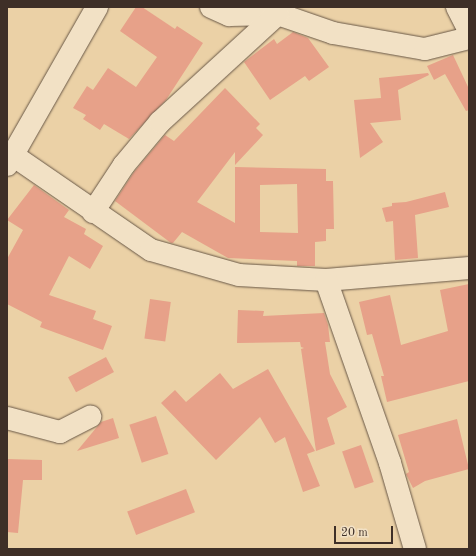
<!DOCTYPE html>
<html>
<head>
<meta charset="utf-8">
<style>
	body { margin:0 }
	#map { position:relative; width:476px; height:556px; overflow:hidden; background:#ebd1a6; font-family:"Old Standard TT",serif }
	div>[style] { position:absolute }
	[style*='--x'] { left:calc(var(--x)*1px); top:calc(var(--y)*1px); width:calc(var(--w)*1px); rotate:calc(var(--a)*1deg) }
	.building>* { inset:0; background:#e7a189; transform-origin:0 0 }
	.roads { filter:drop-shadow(0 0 1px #695847) drop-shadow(0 0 1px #695847) }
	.minor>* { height:22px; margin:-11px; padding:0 11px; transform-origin:11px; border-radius:11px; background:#f2e1c5 }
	span { translate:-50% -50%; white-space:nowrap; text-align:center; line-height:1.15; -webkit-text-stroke:4px #f2e1c5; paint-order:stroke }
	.frame { position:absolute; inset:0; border:8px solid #3e2f27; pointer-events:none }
	.scale { position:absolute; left:334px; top:526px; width:59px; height:18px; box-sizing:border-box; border:2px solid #3e2f27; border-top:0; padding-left:5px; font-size:12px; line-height:14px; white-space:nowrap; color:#3e2f27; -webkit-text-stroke:3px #f2e1c5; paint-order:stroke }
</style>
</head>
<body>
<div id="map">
	<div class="building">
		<div style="clip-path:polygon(136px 7px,142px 7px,175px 29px,177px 26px,203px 43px,166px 100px,129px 139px,104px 124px,100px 130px,83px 119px,86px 115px,73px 108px,87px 86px,93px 90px,108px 68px,136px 87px,157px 57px,120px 31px)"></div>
		<div style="clip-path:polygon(293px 32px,308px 38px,329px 67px,309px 81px,305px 76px,270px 100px,244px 62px,274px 39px,277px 44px)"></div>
		<div style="clip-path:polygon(453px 55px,469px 89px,469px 110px,466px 111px,445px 74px,434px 80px,427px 66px)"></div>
		<div style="clip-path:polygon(428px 73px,429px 75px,398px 90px,401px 120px,370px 123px,383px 142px,360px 158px,354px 100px,381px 98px,379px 78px)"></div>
		<div style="clip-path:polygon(evenodd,225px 88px,260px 124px,256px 128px,263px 135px,235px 165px,235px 152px,197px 202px,235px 223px,235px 167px,326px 169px,326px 181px,333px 181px,334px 229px,326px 229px,326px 241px,315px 242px,315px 266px,297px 266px,297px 261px,228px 258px,182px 232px,173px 243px,171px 243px,115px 201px,134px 172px,165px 135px,174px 141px,225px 88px,297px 184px,298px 233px,260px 232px,260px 185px,297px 184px)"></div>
		<div style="clip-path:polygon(34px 185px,69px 210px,64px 217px,86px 229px,84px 234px,103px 246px,90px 269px,69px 256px,49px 295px,96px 311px,93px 319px,112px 326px,103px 350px,40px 327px,42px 322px,7px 304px,7px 259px,23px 230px,7px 220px)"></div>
		<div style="clip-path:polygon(445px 192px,449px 207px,415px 215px,418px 258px,395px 260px,393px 221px,386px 222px,382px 208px,392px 206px,392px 203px,406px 202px)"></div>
		<div style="clip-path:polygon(469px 284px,469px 381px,387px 402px,381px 376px,384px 376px,372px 334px,367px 335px,359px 302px,390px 295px,401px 345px,448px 331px,440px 290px)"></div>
		<div style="left:150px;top:299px;width:21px;height:40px;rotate:8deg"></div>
		<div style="clip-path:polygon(238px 310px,264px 311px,263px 316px,324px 313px,328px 325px,330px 342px,325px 342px,330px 374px,347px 407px,327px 418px,335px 444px,316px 451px,301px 349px,304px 348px,301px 347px,300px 342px,237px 343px)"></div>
		<div style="left:106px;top:357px;width:17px;height:43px;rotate:62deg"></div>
		<div style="clip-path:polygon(268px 369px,315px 451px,307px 454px,320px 486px,303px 492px,285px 437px,275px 443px,260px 417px,216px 460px,161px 403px,175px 390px,186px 402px,220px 373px,233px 389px)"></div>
		<div style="left:156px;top:416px;width:40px;height:28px;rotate:72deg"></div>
		<div style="clip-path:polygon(113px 418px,119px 438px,77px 451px,101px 422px)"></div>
		<div style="clip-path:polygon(457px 419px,469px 469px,425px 481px,413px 488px,406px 474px,409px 472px,398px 435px)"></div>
		<div style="left:361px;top:445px;width:39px;height:20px;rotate:71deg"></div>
		<div style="clip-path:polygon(7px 459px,42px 460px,42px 480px,23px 480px,18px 533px,7px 532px)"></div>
		<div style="left:186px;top:489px;width:25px;height:63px;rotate:69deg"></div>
	</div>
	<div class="roads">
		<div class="minor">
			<div style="--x:211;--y:7;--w:20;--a:24"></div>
			<div style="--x:229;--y:15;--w:49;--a:-1.2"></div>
			<div style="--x:278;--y:14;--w:58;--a:19.1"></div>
			<div style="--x:333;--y:33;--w:93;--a:9.9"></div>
			<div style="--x:425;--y:49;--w:45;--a:-14"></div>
			<div style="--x:457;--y:7;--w:27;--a:63"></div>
			<div style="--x:14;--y:156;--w:166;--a:34.5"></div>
			<div style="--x:151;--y:250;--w:91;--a:15.9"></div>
			<div style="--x:239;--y:275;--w:87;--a:3.3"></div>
			<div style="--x:326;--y:280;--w:144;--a:-4.8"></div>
			<div style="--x:7;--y:165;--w:182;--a:-60.3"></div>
			<div style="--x:93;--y:212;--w:56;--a:-56.6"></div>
			<div style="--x:124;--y:165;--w:56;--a:-50.1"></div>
			<div style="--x:160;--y:122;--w:160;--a:-42.5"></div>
			<div style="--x:326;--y:280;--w:194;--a:70.7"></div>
			<div style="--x:390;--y:463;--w:90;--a:73.8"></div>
			<div style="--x:7;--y:418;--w:55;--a:14.8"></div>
			<div style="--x:60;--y:432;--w:34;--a:-27"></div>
		</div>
	</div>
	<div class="frame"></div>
	<div class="scale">20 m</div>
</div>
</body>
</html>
